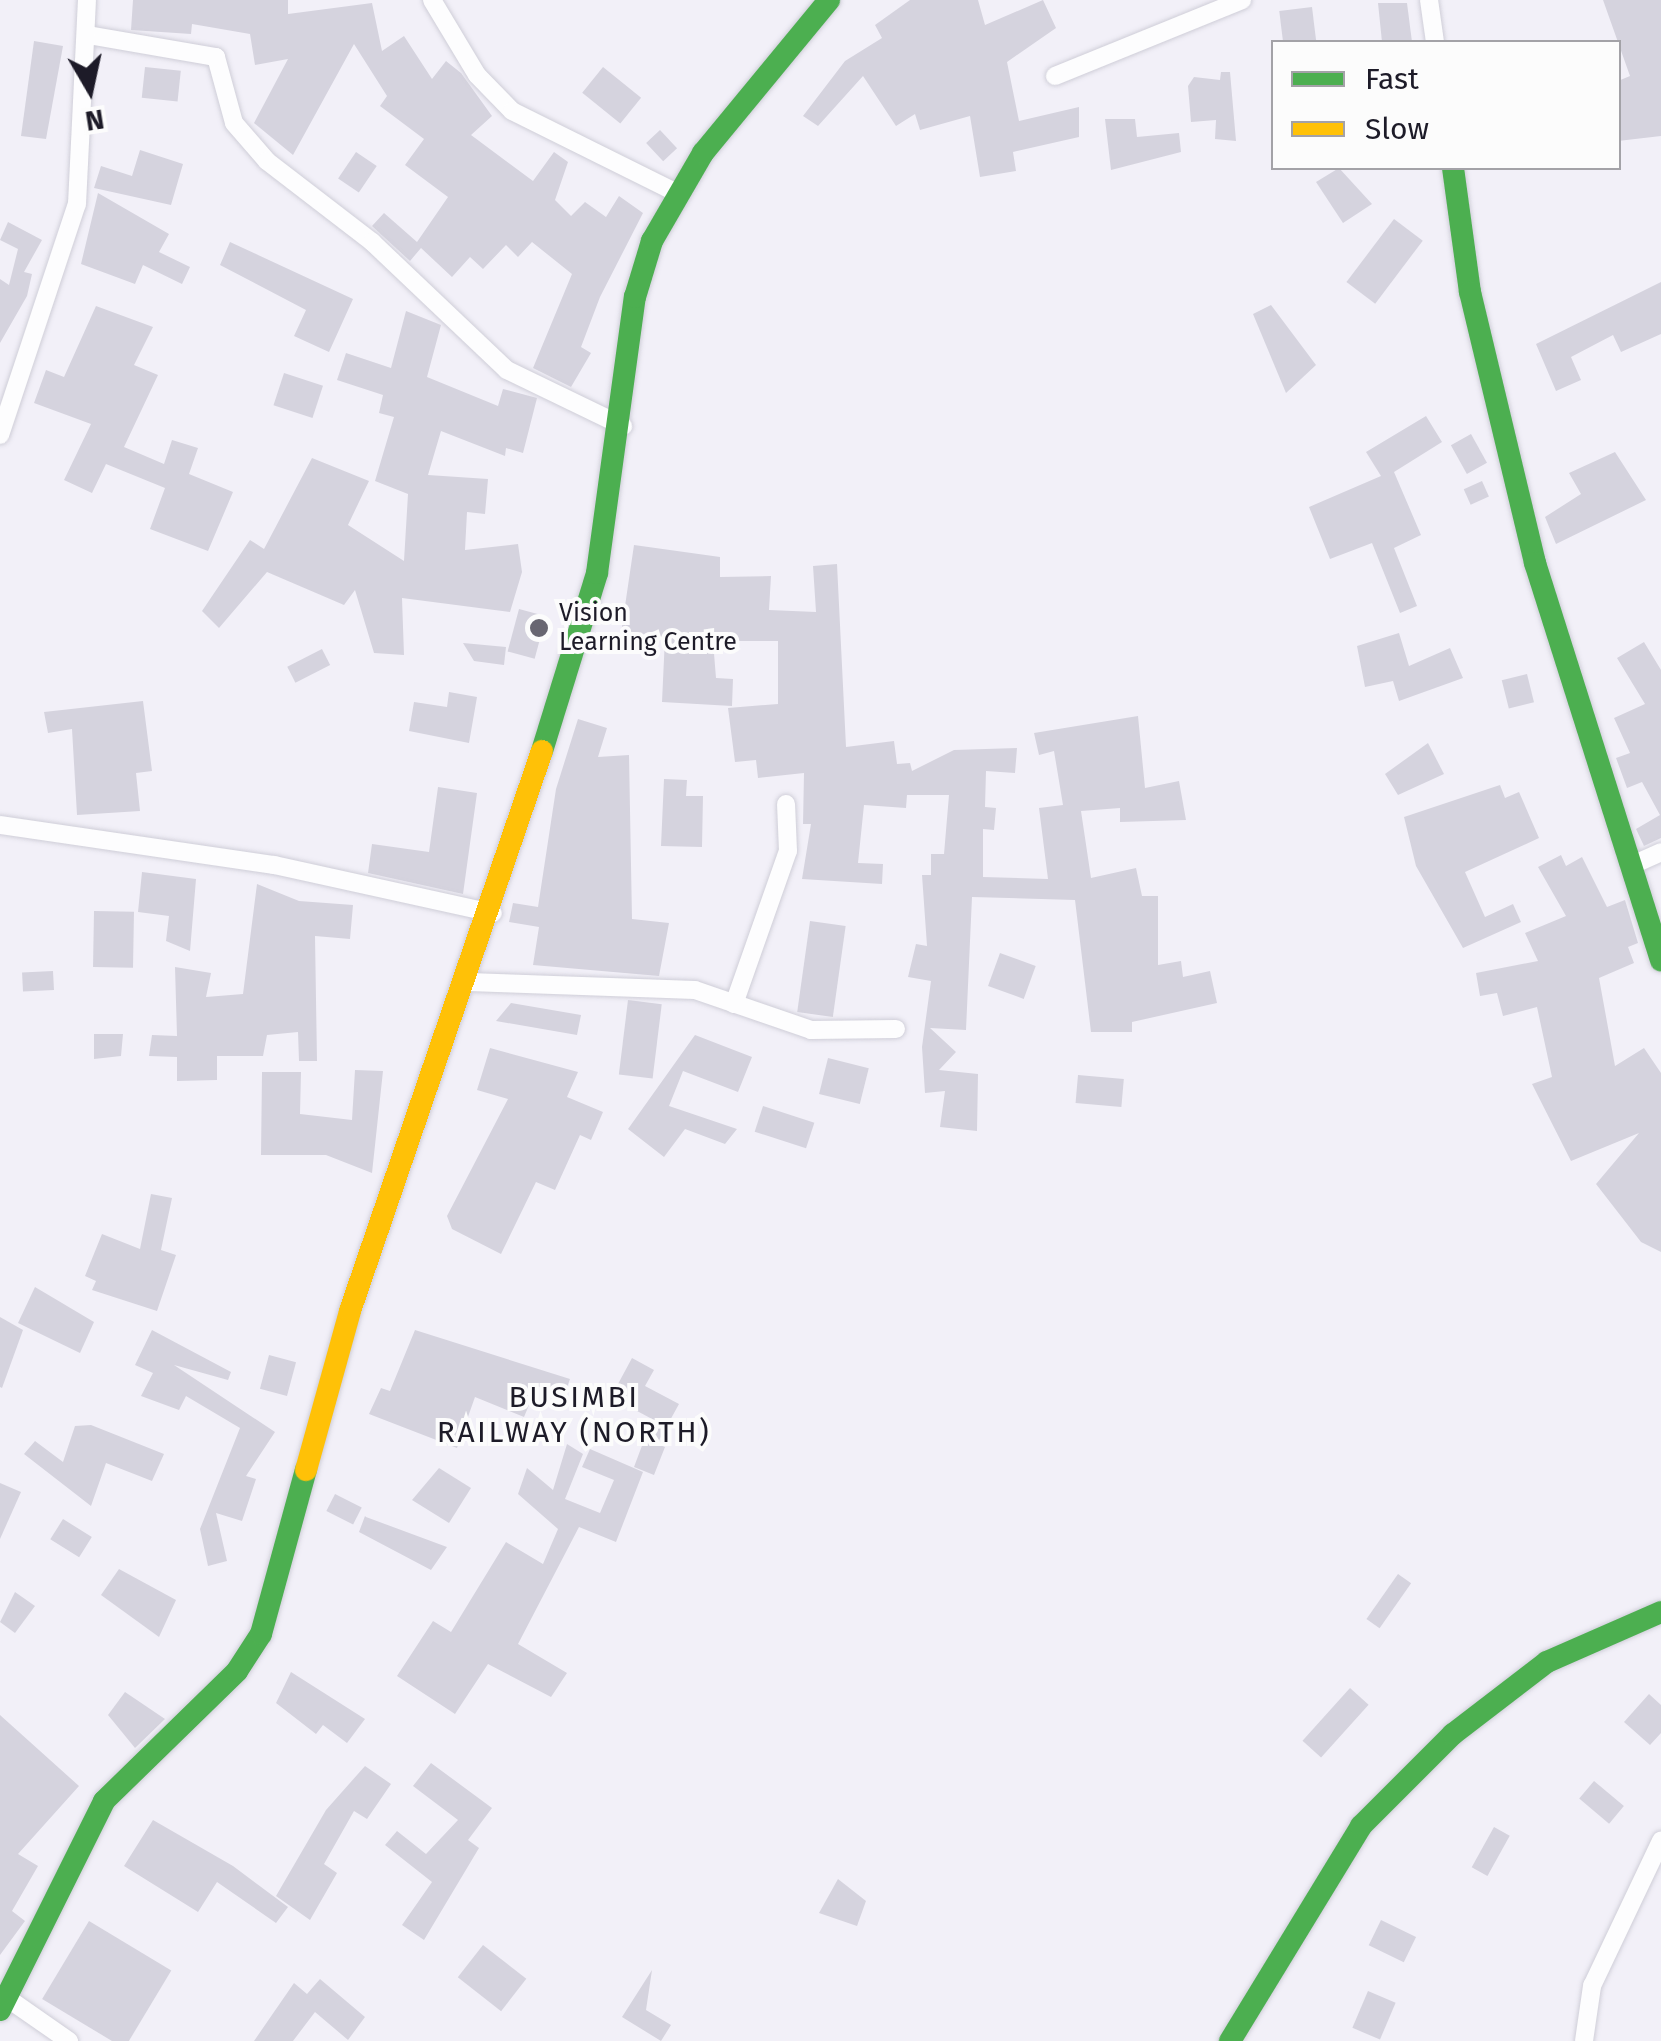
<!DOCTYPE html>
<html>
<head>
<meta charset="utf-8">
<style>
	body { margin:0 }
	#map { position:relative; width:1661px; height:2041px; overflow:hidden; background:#f2f0f8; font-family:"Fira Sans",sans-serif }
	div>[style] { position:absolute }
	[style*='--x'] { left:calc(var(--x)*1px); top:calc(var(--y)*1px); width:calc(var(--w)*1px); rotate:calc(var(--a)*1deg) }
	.building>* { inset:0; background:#d5d3de; transform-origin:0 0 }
	.roads { filter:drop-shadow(0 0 2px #cfced8) drop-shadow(0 0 2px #cfced8) }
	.street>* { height:18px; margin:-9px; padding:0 9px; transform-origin:9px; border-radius:9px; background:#fdfdfe }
	.fast>* { height:22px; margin:-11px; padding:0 11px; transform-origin:11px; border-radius:11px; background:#4caf50 }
	.slow>* { height:22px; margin:-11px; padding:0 11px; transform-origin:11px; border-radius:11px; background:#ffc107 }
	.dots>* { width:28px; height:28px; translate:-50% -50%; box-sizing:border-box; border:5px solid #fcfcfc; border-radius:50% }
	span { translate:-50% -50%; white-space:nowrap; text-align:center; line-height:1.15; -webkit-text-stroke:8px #fcfcfc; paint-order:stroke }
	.poi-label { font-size:25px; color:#1d1b28 }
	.left { translate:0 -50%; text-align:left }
	.quarter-label { font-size:30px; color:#1d1b28; letter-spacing:2.5px }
	.legend { position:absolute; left:1271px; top:40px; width:350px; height:130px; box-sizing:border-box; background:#fcfcfc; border:2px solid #a3a2a7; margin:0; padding:12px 18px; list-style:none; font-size:30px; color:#1d1b28 }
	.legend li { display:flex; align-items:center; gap:20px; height:50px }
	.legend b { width:50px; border:2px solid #a3a2a7 }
	.north { position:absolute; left:40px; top:40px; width:100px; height:100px; -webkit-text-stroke:8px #fcfcfc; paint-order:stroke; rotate:171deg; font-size:28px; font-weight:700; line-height:40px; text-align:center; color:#1d1b28 }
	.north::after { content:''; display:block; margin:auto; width:35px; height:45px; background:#1d1b28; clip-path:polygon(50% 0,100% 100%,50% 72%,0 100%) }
</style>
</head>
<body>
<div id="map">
	<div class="building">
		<div style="clip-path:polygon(133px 0,288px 0,288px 14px,372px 3px,382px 51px,404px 36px,432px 79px,446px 61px,461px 73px,492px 116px,471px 135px,533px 181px,554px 152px,568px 162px,555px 200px,571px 216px,585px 202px,606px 217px,619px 196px,643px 213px,600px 297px,581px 347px,591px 353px,571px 387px,533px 368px,572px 274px,532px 242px,518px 257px,506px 245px,483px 269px,470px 257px,452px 277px,421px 248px,410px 261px,372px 226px,384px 213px,417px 242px,448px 197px,405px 165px,424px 139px,380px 106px,387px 96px,354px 44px,293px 155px,254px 123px,288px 59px,255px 65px,250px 34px,192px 24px,191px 34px,131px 30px)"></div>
		<div style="clip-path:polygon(910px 0,978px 0,985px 25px,1043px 0,1056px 28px,1007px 62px,1019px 121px,1079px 107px,1079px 137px,1013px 152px,1016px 171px,980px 177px,970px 116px,920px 130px,915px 114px,896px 126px,863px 76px,818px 126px,803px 116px,845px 61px,882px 38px,875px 25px)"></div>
		<div style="clip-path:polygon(1603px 0,1661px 0,1661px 136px,1618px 141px,1618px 81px,1630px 76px)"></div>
		<div style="clip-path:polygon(1378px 3px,1407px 3px,1412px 42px,1382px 42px)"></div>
		<div style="left:1312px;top:7px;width:35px;height:33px;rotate:83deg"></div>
		<div style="clip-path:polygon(34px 41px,63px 46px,46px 139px,21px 136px)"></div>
		<div style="left:145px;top:67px;width:36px;height:31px;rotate:6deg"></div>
		<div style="left:603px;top:67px;width:49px;height:33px;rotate:39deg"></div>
		<div style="clip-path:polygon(1221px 72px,1230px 72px,1236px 141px,1215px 139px,1216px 120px,1191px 122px,1188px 86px,1194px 77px,1220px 80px)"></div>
		<div style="clip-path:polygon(1105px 119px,1135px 119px,1137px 137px,1179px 133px,1181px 152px,1111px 170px)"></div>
		<div style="left:660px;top:130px;width:25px;height:19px;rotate:47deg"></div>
		<div style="clip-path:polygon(140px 150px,183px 164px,171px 205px,94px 188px,101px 166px,132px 176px)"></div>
		<div style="left:356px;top:152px;width:25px;height:32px;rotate:34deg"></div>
		<div style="clip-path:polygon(1339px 168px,1372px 204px,1343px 223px,1316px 182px)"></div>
		<div style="clip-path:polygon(98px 193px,169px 234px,159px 252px,190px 267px,182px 284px,143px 265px,135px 284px,81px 264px)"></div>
		<div style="left:1394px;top:219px;width:36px;height:79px;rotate:37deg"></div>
		<div style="clip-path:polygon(8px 222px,42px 240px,24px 272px,32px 274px,27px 296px,0 343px,0 279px,9px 285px,18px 249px,0 240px)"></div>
		<div style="clip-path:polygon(230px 242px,353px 299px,329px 352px,294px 336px,306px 310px,220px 265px)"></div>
		<div style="clip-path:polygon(1661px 282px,1661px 334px,1621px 352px,1613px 335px,1571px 357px,1581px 380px,1556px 391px,1536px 344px)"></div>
		<div style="clip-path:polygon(1271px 305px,1316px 365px,1286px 393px,1253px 314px)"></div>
		<div style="clip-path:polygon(96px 306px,153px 327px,134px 365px,158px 375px,124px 447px,164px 464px,172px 440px,198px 448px,189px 474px,233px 492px,208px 551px,150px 529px,165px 488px,106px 464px,92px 493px,64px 480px,91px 424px,34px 403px,46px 370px,64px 377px)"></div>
		<div style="clip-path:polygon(406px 311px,441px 325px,427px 377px,498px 406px,503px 389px,537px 398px,523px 453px,506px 448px,505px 456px,441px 431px,428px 475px,488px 479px,485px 514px,467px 512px,465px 550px,518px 544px,522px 572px,510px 612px,402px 598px,404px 655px,374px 653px,355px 590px,344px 605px,267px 572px,219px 628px,202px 611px,250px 540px,264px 549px,312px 458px,369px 481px,348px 525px,404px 561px,408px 494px,375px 481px,394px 417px,379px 413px,383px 395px,337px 380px,346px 353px,391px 368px)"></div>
		<div style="left:284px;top:373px;width:41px;height:34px;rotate:18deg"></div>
		<div style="clip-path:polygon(1426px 416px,1442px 442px,1394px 472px,1421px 535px,1394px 548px,1417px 606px,1400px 613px,1372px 543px,1330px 559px,1309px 507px,1381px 476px,1366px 452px)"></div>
		<div style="left:1471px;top:434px;width:33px;height:23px;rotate:61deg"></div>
		<div style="clip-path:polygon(1615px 452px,1646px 500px,1556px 544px,1545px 517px,1581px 494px,1569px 473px)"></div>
		<div style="left:1482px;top:481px;width:17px;height:20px;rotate:66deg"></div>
		<div style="clip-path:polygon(634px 545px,720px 557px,720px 577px,771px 576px,769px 610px,816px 612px,813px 566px,837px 564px,846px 747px,894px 741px,897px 764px,910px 763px,912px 771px,954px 750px,1017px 748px,1015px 773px,986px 771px,985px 807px,996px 808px,994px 830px,983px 829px,983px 877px,1048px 879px,1039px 808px,1063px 805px,1054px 751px,1039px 755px,1034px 733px,1138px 716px,1145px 788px,1179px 781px,1186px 820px,1120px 822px,1120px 808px,1081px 811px,1091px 878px,1136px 868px,1142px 896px,1158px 896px,1158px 965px,1181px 961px,1183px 977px,1210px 971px,1217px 1003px,1132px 1022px,1132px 1032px,1091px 1032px,1075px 900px,972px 897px,966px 1030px,930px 1028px,956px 1052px,939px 1070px,978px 1074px,977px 1131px,940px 1127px,945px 1091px,925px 1093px,922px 1047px,931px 981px,908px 977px,916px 944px,927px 946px,922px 875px,931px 875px,931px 854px,944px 854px,949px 795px,907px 795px,906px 808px,864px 805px,858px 863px,883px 864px,882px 884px,802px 879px,811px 824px,803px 824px,804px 773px,758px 778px,756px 760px,735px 762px,728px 708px,778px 704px,778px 641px,713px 641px,716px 678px,733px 679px,732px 706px,662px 702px,665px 637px,621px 633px)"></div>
		<div style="left:519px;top:609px;width:28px;height:44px;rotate:15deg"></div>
		<div style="clip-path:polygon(1399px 633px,1409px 666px,1450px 648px,1463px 678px,1399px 701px,1393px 681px,1365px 687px,1357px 646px)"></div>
		<div style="clip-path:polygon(1644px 642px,1661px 670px,1661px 838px,1644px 846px,1636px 829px,1660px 815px,1642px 782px,1627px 788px,1616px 758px,1630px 753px,1614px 718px,1645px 704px,1617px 658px)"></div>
		<div style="clip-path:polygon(463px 643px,506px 647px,504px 665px,474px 661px)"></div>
		<div style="left:322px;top:649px;width:18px;height:39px;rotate:63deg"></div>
		<div style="left:1527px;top:674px;width:29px;height:26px;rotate:76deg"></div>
		<div style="clip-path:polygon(449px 692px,477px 697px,469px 743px,409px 731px,414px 702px,447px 707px)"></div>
		<div style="clip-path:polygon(143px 701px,152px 771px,136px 773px,140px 811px,77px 815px,72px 729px,48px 733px,44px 712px)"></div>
		<div style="clip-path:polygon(578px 719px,607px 728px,598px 757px,629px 755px,632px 919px,669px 923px,659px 976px,533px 965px,539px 927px,509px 922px,513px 903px,538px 907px,556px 789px)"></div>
		<div style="clip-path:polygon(1428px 743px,1444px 774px,1398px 795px,1385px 774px)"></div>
		<div style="clip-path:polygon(664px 779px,687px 780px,686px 796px,703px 796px,702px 847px,661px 846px)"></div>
		<div style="clip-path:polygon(1500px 785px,1505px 798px,1519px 792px,1539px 838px,1465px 872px,1485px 917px,1513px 904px,1521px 922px,1463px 948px,1416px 866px,1404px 817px)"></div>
		<div style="clip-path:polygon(438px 787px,477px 793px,463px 894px,368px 873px,372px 844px,429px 852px)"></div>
		<div style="clip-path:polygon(1561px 855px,1566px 866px,1582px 857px,1607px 907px,1625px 900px,1638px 943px,1628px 947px,1634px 963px,1599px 978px,1615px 1066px,1644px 1048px,1661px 1073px,1661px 1252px,1641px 1242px,1596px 1184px,1639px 1133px,1571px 1161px,1532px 1084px,1552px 1077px,1537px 1007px,1503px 1016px,1497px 993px,1480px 996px,1476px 973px,1538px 961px,1525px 933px,1566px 916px,1538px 867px)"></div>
		<div style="clip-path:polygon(142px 872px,196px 879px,190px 951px,166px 941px,169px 916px,138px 912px)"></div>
		<div style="clip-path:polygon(257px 884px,299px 901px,353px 905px,350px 939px,315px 936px,317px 1061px,299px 1061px,298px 1032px,267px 1035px,263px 1056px,217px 1056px,217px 1080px,177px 1081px,177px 1057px,149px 1056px,152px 1035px,177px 1036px,175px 967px,211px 973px,206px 997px,243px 994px)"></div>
		<div style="left:94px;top:911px;width:40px;height:56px;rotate:1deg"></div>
		<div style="left:810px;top:921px;width:36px;height:92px;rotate:8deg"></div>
		<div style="left:1000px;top:953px;width:38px;height:35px;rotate:20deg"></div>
		<div style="left:53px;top:971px;width:19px;height:31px;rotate:87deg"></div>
		<div style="left:628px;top:1000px;width:34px;height:75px;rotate:7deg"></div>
		<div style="clip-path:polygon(511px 1003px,581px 1015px,577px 1035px,496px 1021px)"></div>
		<div style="clip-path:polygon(94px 1034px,123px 1034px,121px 1056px,94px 1059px)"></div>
		<div style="clip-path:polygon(695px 1035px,752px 1057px,738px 1092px,683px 1071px,669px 1106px,737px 1129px,725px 1144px,685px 1129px,664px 1157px,628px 1129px)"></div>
		<div style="clip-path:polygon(490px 1048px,578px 1072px,567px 1097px,603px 1112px,591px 1140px,580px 1135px,555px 1190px,536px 1182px,501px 1254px,452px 1229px,447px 1216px,508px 1099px,477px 1090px)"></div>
		<div style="left:828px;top:1058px;width:42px;height:37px;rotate:14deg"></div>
		<div style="clip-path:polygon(355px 1070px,383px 1071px,372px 1173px,326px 1155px,261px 1155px,262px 1072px,301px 1072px,300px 1114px,352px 1120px)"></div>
		<div style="left:1078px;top:1075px;width:46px;height:28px;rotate:5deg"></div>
		<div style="left:763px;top:1106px;width:54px;height:27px;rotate:18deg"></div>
		<div style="clip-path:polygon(151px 1194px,172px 1198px,161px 1250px,176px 1255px,157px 1311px,92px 1290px,96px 1281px,85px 1276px,102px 1234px,140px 1249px)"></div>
		<div style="clip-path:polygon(35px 1287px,94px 1322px,80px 1353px,18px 1323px)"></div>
		<div style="clip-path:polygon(0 1317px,23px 1330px,2px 1388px,0 1387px)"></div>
		<div style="clip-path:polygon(152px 1330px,231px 1372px,228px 1380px,174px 1365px,275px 1432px,246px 1476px,256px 1479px,242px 1521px,216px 1513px,227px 1561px,208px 1566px,200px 1529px,240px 1428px,186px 1396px,179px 1410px,141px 1396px,153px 1373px,135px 1365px)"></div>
		<div style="clip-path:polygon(415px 1330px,570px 1379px,564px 1396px,537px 1386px,524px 1417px,475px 1397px,457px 1448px,369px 1414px,381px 1388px,390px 1391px)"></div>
		<div style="left:269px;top:1355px;width:28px;height:35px;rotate:15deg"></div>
		<div style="clip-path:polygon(632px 1358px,654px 1370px,645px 1386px,679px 1404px,657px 1444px,665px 1447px,654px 1475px,634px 1467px,652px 1419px,611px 1397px)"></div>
		<div style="clip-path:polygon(91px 1425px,164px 1454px,152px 1481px,106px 1463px,91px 1506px,24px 1454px,35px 1441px,63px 1462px,75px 1426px)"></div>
		<div style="clip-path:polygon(567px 1444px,583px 1454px,565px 1499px,600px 1513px,614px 1480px,582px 1467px,590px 1449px,643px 1472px,616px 1542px,579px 1527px,518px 1644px,567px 1673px,551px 1697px,488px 1664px,455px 1714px,397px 1676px,433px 1621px,451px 1632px,506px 1542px,543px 1564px,558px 1529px,518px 1494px,527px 1468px,553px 1490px)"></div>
		<div style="clip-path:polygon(439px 1468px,471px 1488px,449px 1523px,412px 1500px)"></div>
		<div style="clip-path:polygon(0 1483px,21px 1492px,0 1539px)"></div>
		<div style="left:335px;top:1494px;width:30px;height:19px;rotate:27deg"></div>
		<div style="clip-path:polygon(365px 1516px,366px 1517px,447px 1547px,431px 1570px,359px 1532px)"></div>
		<div style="left:63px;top:1519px;width:34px;height:24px;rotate:32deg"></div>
		<div style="clip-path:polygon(119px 1569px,176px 1600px,159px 1637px,101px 1595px)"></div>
		<div style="left:1398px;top:1574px;width:16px;height:55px;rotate:35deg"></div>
		<div style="clip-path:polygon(15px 1592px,35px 1606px,15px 1633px,0 1622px)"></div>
		<div style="clip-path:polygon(291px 1672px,365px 1719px,347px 1743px,323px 1725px,316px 1734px,276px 1703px)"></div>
		<div style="left:1350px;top:1688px;width:25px;height:71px;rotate:42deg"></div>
		<div style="clip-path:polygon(125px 1692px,165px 1719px,135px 1748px,108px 1715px)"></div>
		<div style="clip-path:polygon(1649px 1694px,1661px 1705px,1661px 1733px,1650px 1745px,1624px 1722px)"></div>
		<div style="clip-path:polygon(0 1715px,79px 1786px,18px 1854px,38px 1866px,12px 1911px,25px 1921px,0 1955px)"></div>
		<div style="clip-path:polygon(431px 1763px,492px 1808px,468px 1840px,479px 1848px,424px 1940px,402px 1925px,432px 1882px,385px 1845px,397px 1831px,426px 1854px,458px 1820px,413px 1786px)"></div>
		<div style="clip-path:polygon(365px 1766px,391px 1784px,367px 1819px,354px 1811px,324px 1864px,337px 1873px,310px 1920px,276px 1896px,326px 1810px)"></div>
		<div style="left:1594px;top:1781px;width:39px;height:23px;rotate:40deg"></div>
		<div style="clip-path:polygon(153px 1820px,233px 1866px,288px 1907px,276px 1923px,217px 1882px,198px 1912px,124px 1866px)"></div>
		<div style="left:1494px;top:1827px;width:18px;height:46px;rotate:29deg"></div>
		<div style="clip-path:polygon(838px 1879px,866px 1901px,857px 1926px,819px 1913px)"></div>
		<div style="left:1381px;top:1920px;width:39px;height:28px;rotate:26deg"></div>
		<div style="left:89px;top:1921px;width:96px;height:91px;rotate:31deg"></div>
		<div style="left:483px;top:1945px;width:55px;height:41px;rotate:38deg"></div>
		<div style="clip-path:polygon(652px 1970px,646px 2010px,671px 2025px,661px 2041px,622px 2017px)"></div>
		<div style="clip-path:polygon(320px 1979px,365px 2017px,348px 2040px,315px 2012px,293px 2041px,254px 2041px,294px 1983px,307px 1994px)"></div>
		<div style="left:1368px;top:1991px;width:30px;height:40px;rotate:23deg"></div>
	</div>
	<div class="roads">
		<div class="street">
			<div style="--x:432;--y:0;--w:87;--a:59"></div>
			<div style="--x:477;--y:75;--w:50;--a:45.8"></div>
			<div style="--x:512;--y:111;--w:186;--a:26.4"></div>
			<div style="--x:1429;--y:0;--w:42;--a:81.9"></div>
			<div style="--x:88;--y:35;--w:130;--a:9.8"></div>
			<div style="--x:216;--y:57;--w:68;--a:74.7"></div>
			<div style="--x:234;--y:123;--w:50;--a:49"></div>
			<div style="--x:267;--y:161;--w:133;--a:37.6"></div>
			<div style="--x:372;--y:242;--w:186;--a:43.5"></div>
			<div style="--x:507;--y:370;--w:129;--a:25.8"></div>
			<div style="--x:1055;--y:76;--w:202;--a:-22.1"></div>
			<div style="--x:0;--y:435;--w:243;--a:-71.6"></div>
			<div style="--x:77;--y:204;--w:204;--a:-87.2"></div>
			<div style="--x:0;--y:825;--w:277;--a:8.3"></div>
			<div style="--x:274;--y:865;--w:224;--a:12.4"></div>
			<div style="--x:1630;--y:866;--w:34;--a:-24"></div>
			<div style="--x:469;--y:982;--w:226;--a:2"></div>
			<div style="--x:695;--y:990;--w:123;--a:19"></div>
			<div style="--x:811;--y:1030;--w:85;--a:-0.7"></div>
			<div style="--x:734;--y:1004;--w:162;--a:-70.6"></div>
			<div style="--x:788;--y:851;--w:47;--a:-92.4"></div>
			<div style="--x:10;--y:2000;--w:72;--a:34.8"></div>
			<div style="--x:1584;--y:2041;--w:56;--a:-81.7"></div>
			<div style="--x:1592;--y:1986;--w:161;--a:-64.6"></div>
		</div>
		<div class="fast">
			<div style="--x:1453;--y:168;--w:125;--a:82.2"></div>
			<div style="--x:1470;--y:292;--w:279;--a:76.5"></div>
			<div style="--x:1535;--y:563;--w:417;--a:72.4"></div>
			<div style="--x:542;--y:751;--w:186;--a:-72.8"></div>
			<div style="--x:597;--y:573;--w:279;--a:-82.2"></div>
			<div style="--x:635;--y:297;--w:59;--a:-73.1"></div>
			<div style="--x:652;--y:241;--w:102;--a:-59.9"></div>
			<div style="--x:703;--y:153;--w:198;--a:-50.5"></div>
			<div style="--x:0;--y:2010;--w:233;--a:-63.5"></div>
			<div style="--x:104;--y:1801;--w:186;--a:-44.3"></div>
			<div style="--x:237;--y:1671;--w:44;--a:-57"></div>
			<div style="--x:261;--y:1634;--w:170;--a:-74.7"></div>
			<div style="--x:1230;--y:2041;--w:252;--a:-58.6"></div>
			<div style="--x:1361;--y:1826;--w:130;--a:-45"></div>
			<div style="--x:1453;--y:1734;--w:118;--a:-37.5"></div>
			<div style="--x:1547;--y:1662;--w:124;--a:-23.7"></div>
		</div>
		<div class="slow">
			<div style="--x:306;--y:1470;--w:165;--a:-74.5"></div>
			<div style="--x:350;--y:1311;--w:592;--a:-71.08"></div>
		</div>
	</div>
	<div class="dots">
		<div style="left:539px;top:628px;background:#686671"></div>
	</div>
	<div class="poi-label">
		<span class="left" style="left:559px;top:628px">Vision<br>Learning Centre</span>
	</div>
	<div class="quarter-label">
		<span style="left:574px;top:1414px">BUSIMBI<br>RAILWAY (NORTH)</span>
	</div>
	<ul class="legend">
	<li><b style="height:12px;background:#4caf50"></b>Fast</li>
	<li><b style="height:12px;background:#ffc107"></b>Slow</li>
	</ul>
	<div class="north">N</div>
</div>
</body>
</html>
